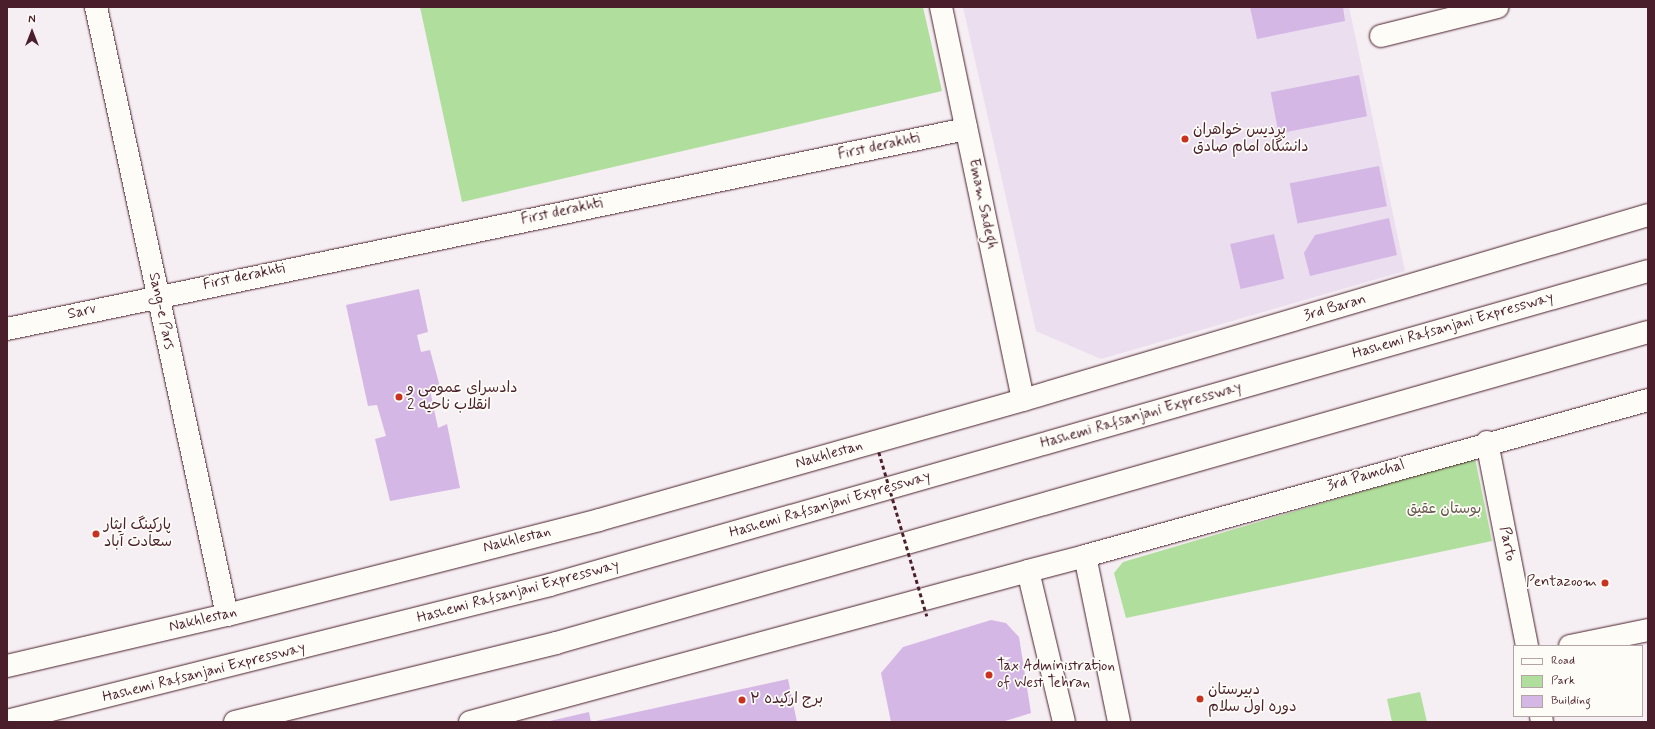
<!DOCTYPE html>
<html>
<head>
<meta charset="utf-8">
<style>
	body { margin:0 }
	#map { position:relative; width:1655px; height:729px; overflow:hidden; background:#f5eef3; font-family:Mynerve,"Playpen Sans Arabic",sans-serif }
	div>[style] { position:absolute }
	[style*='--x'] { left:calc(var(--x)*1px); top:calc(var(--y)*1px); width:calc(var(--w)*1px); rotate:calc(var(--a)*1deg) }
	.built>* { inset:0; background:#ebdeef }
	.green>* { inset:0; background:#b0de9c }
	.building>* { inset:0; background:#d5b7e5; transform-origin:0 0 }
	.roads { filter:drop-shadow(0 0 1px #4a1f2b) drop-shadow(0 0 1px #4a1f2b) }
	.street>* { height:22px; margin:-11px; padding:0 11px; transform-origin:11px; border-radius:11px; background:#fdfcf7 }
	.secondary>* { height:22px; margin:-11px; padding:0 11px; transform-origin:11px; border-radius:11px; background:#fdfcf7 }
	.highway>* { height:22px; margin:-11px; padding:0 11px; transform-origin:11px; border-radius:11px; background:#fdfcf7 }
	.path-bridge>* { height:2.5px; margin-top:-1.25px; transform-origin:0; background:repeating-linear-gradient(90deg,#4a1f2b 0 4px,transparent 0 7px) }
	.dots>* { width:11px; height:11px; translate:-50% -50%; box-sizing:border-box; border:2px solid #fdfcf7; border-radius:50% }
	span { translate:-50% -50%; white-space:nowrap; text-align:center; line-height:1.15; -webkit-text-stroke:3.5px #fdfcf7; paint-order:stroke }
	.poi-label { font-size:15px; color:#4a1f2b }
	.left { translate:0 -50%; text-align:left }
	.right { translate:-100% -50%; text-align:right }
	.street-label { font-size:15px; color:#4a1f2b }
	.park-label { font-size:15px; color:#69584d }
	.frame { position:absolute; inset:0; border:8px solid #4a1f2b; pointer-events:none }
	.legend { position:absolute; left:1513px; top:645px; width:130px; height:72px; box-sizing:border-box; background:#fdfcf7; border:1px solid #b5a4a5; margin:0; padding:5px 7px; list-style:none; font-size:12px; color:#4a1f2b }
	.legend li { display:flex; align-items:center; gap:8px; height:20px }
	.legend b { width:20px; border:1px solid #b5a4a5 }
	.north { position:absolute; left:12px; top:12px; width:40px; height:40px; -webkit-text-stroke:3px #fdfcf7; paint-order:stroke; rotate:0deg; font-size:11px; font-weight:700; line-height:16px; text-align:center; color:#4a1f2b }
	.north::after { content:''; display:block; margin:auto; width:14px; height:18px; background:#4a1f2b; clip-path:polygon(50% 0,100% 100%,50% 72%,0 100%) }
</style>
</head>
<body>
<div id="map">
	<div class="built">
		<div style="clip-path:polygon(963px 7px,1349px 7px,1405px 271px,1101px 359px,1036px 331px)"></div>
	</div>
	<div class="green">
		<div style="clip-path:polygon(420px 7px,923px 7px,942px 91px,462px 202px)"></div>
		<div style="clip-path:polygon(1475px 458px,1492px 541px,1126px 618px,1114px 573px,1123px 562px)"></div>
		<div style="clip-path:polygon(1420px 692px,1427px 722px,1392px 722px,1387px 699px)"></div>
	</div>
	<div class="building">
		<div style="clip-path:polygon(1250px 7px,1343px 7px,1345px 21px,1257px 39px)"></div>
		<div style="left:1359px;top:75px;width:42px;height:90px;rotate:79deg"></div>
		<div style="left:1379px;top:166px;width:41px;height:91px;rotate:79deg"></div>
		<div style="clip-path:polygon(1389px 218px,1397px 255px,1310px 276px,1304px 253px,1315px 235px)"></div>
		<div style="left:1274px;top:234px;width:46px;height:45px;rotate:77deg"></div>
		<div style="clip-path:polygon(419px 289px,428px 332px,417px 335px,421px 352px,430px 350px,440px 387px,430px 390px,438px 428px,447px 424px,460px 488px,390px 501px,375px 439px,386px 436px,377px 405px,368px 406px,346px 305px)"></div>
		<div style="clip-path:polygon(991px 620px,1006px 623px,1019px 637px,1031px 713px,1002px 722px,891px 722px,881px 673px,903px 647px)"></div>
		<div style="clip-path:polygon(788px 679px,797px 722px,597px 722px,596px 721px)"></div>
		<div style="clip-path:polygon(589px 712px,591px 722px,550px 722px,550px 721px)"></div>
	</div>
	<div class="roads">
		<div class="street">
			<div style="--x:96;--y:7;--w:622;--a:77.84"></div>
			<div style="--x:1381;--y:36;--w:120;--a:-14"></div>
			<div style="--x:7;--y:329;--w:980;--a:-11.78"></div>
			<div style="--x:1487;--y:442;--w:208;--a:78.9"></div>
			<div style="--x:1085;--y:556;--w:584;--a:-15.49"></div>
			<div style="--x:1570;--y:646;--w:80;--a:-11.6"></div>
			<div style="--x:1541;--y:716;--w:6;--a:81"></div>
			<div style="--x:470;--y:722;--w:578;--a:-15.14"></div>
		</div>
		<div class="secondary">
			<div style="--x:941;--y:7;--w:401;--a:78.2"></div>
			<div style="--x:7;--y:666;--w:226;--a:-13.1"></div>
			<div style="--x:227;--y:615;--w:384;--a:-14.3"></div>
			<div style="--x:599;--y:520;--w:441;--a:-15.8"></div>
			<div style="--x:1023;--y:400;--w:652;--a:-16.49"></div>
			<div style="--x:1064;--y:722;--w:155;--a:-103.4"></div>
			<div style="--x:1028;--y:571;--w:59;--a:-14.7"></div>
			<div style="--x:1085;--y:556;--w:169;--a:78.4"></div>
		</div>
		<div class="highway">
			<div style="--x:7;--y:721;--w:560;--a:-14.06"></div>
			<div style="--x:550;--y:585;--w:1142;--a:-15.96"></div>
			<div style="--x:235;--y:722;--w:331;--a:-13.8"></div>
			<div style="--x:556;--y:643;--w:1135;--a:-15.9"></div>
		</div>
	</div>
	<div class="path-bridge">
		<div style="--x:879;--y:452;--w:171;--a:73.7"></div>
	</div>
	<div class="dots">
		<div style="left:1185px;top:139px;background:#c8321e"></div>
		<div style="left:399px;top:397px;background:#c8321e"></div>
		<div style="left:96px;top:534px;background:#c8321e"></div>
		<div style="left:1605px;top:583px;background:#c8321e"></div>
		<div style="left:989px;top:675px;background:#c8321e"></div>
		<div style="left:1200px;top:699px;background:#c8321e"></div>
		<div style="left:742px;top:700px;background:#c8321e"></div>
	</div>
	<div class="poi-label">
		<span class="left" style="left:1193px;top:139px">پردیس خواهران<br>دانشگاه امام صادق</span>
		<span class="left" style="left:407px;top:397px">دادسرای عمومی و<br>انقلاب ناحیه 2</span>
		<span class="left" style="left:104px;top:534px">پارکینگ ایثار<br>سعادت آباد</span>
		<span class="right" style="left:1597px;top:583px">Pentazoom</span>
		<span class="left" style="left:997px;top:675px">Tax Administration<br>of West Tehran</span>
		<span class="left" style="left:1208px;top:699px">دبیرستان<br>دوره اول سلام</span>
		<span class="left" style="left:750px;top:700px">برج ارکیده ۲</span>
	</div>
	<div class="street-label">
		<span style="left:879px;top:147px;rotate:-12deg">First derakhti</span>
		<span style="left:982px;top:204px;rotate:78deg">Emam Sadegh</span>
		<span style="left:562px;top:212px;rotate:-12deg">First derakhti</span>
		<span style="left:244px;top:277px;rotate:-12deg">First derakhti</span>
		<span style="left:1335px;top:308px;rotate:-16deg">3rd Baran</span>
		<span style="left:161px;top:311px;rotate:78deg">Sang-e Pars</span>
		<span style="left:82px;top:312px;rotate:-13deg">Sarv</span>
		<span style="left:1453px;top:326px;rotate:-16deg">Hashemi Rafsanjani Expressway</span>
		<span style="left:1141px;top:416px;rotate:-16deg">Hashemi Rafsanjani Expressway</span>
		<span style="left:829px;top:455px;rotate:-16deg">Nakhlestan</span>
		<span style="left:1366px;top:476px;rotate:-16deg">3rd Pamchal</span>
		<span style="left:830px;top:505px;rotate:-16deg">Hashemi Rafsanjani Expressway</span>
		<span style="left:517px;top:540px;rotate:-14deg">Nakhlestan</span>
		<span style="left:1507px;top:544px;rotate:79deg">Parto</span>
		<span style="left:518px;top:592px;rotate:-15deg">Hashemi Rafsanjani Expressway</span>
		<span style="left:203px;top:620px;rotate:-13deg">Nakhlestan</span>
		<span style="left:204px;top:673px;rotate:-14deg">Hashemi Rafsanjani Expressway</span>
	</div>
	<div class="park-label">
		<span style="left:1444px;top:510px">بوستان عقیق</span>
	</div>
	<div class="frame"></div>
	<ul class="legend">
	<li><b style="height:5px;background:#fdfcf7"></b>Road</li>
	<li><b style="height:11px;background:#b0de9c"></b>Park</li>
	<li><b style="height:11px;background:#d5b7e5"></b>Building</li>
	</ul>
	<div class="north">N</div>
</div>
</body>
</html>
